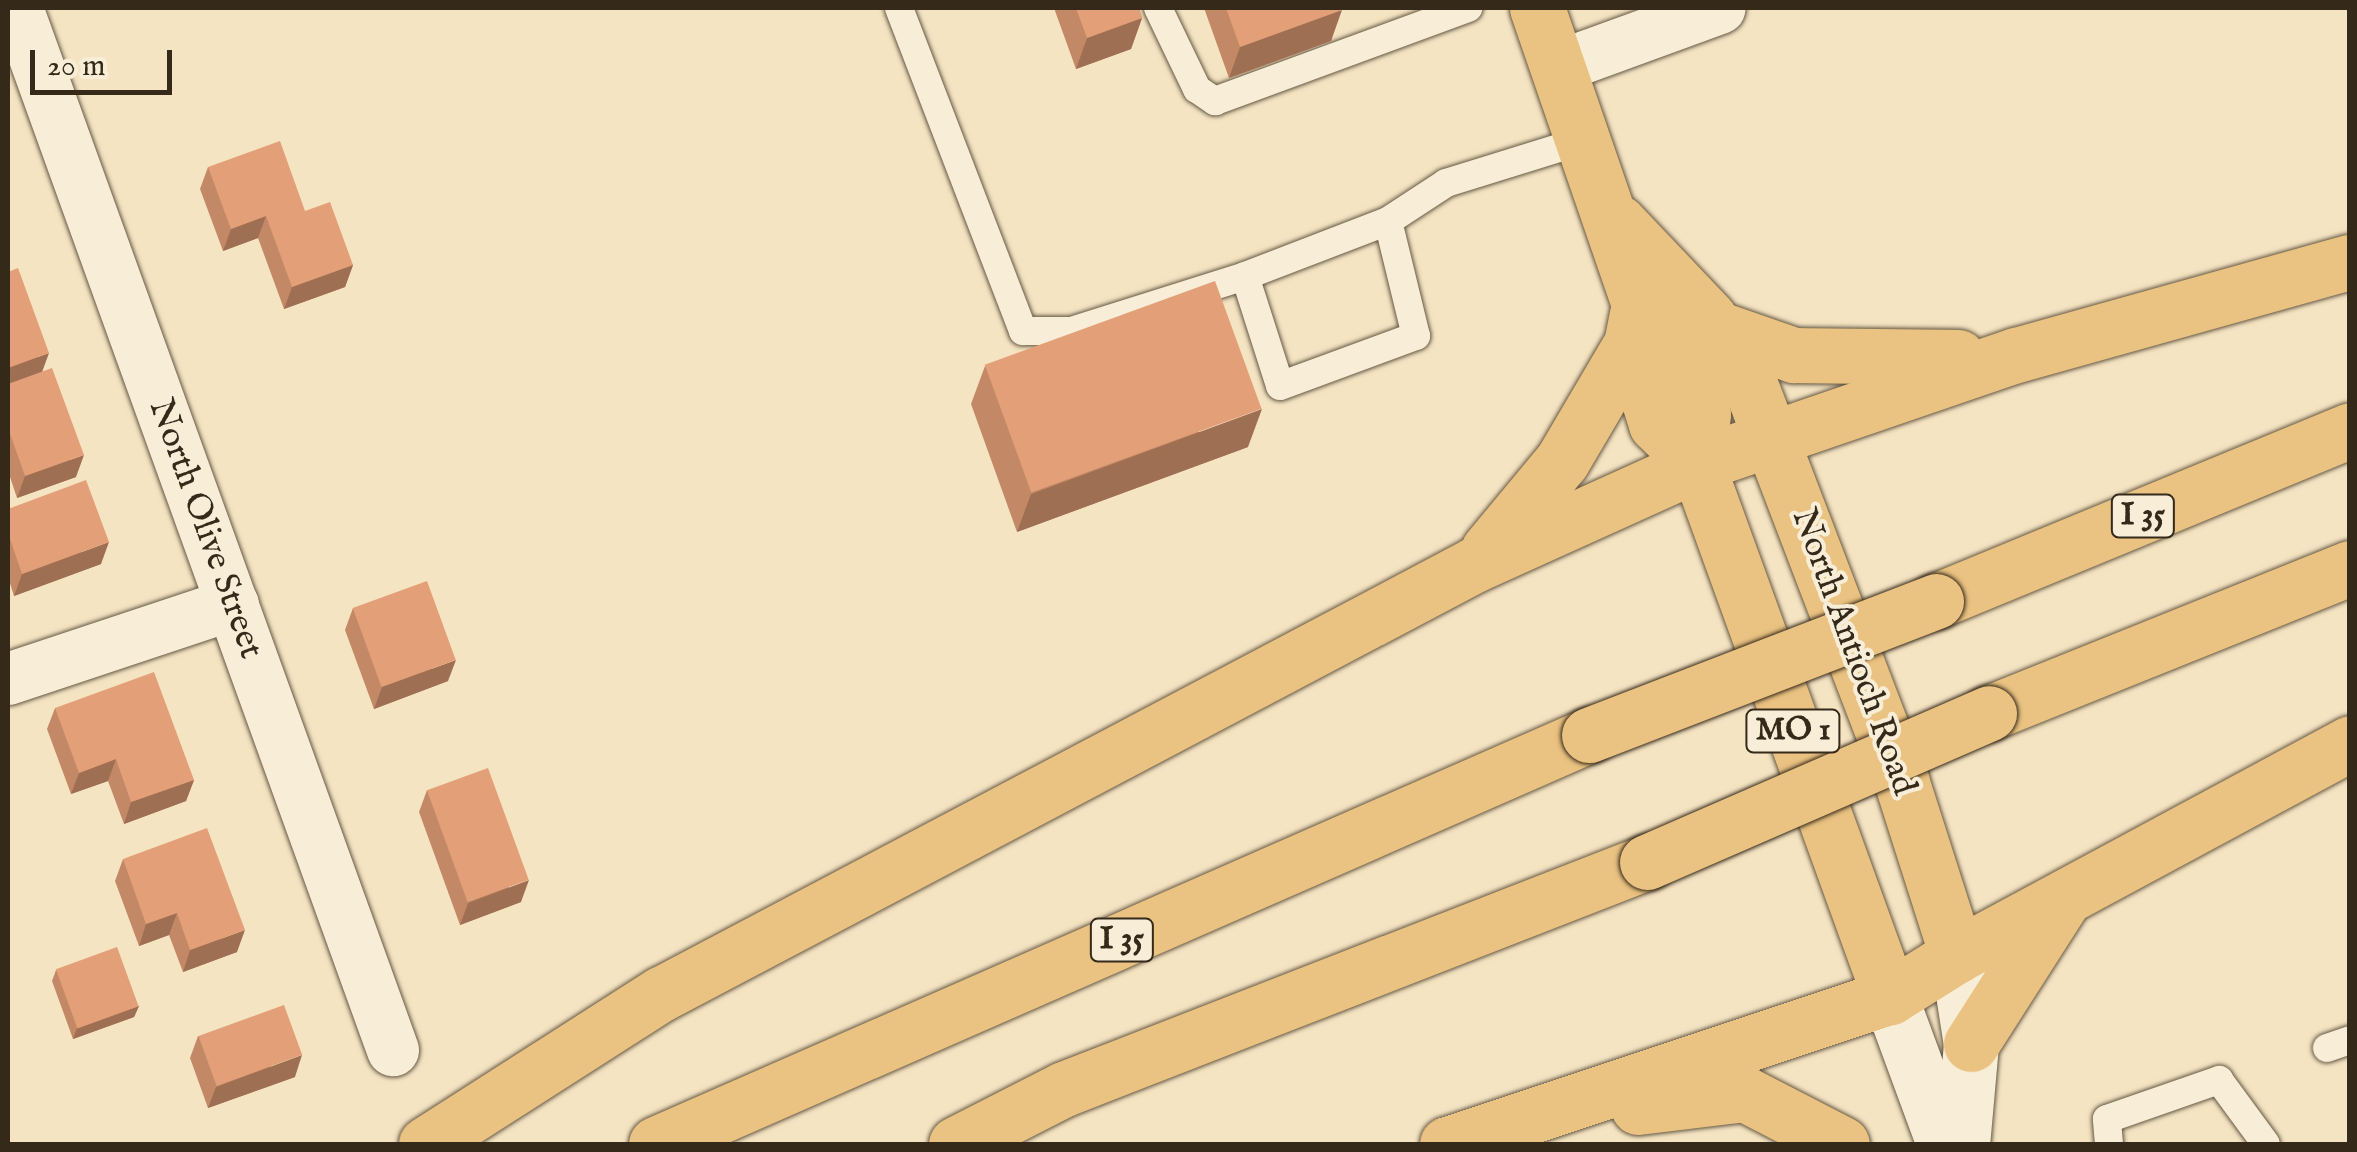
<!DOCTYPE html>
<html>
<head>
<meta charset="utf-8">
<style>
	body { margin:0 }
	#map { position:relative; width:2357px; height:1152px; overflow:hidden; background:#f5e4c2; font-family:"IM FELL English",serif }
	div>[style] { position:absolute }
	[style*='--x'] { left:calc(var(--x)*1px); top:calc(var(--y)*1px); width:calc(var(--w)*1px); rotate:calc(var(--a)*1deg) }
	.roads { filter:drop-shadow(0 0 2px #655844) drop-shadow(0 0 2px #655844) }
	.service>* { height:28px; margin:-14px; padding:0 14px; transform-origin:14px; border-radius:14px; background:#f8edd7 }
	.minor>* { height:52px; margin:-26px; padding:0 26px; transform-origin:26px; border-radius:26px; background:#f8edd7 }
	.secondary>* { height:55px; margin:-27.5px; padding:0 27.5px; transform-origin:27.5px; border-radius:27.5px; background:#f8edd7 }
	.primary>* { height:55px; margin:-27.5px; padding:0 27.5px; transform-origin:27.5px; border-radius:27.5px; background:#eac281 }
	.motorway>* { height:55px; margin:-27.5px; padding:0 27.5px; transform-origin:27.5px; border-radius:27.5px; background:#eac281 }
	.bridges { filter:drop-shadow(0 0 2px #35291a) drop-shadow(0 0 2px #35291a) }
	.motorway-bridge>* { height:55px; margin:-27.5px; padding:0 27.5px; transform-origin:27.5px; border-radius:27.5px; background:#eac281 }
	.wall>* { inset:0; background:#c38966 }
	.shaded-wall>* { inset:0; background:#9f6f53 }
	.building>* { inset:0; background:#e39f77; transform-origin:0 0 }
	span { translate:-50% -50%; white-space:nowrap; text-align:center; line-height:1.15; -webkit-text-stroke:8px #f8edd7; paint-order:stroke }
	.shield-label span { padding:2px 8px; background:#f8edd7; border:2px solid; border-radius:8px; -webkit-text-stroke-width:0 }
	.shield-label { font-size:32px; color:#35291a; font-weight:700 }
	.street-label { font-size:35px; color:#35291a }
	.frame { position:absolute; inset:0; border:10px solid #35291a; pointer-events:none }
	.scale { position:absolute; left:30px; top:50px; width:142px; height:45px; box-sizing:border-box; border:5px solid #35291a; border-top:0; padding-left:12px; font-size:30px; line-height:35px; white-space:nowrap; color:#35291a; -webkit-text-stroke:8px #f8edd7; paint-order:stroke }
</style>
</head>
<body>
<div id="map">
	<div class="roads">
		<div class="service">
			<div style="--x:899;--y:8;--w:346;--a:69"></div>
			<div style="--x:1023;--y:331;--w:48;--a:0"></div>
			<div style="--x:1071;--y:331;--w:182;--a:-17.5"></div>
			<div style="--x:1245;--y:276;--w:153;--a:-21"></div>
			<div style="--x:1388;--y:221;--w:69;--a:-33.2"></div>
			<div style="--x:1446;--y:183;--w:145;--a:-17.2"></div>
			<div style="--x:1158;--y:8;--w:90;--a:64.3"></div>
			<div style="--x:1197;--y:89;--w:22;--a:34"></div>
			<div style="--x:1215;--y:101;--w:270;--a:-20.2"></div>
			<div style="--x:1245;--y:276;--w:115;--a:72.3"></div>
			<div style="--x:1280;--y:386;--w:145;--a:-20.2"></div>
			<div style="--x:1416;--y:336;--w:118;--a:-103.7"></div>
			<div style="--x:2327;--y:1048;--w:24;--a:-19"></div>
			<div style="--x:2109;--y:1144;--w:25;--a:-95"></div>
			<div style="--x:2107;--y:1119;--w:119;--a:-19.2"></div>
			<div style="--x:2219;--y:1080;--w:79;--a:53.7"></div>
		</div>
		<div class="minor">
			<div style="--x:17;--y:8;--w:1108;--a:70.16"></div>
			<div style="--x:1558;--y:67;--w:172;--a:-20"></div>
			<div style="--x:8;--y:679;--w:237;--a:-18.4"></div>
		</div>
		<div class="secondary">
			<div style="--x:1957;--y:955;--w:90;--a:81.1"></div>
			<div style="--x:1971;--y:1044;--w:100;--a:95.1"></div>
			<div style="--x:1890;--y:997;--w:157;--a:69.8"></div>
		</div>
		<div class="primary">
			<div style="--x:1537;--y:8;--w:313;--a:71"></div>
			<div style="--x:1639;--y:304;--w:41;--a:101.3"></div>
			<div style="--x:1631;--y:344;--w:84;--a:72.6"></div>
			<div style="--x:1656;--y:424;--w:57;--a:44.3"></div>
			<div style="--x:1697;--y:464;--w:567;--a:70.09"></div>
			<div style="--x:1618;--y:222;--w:132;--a:46.5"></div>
			<div style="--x:1709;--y:318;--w:72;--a:57.4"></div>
			<div style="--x:1748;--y:379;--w:432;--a:69.1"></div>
			<div style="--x:1902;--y:783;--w:181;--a:72.3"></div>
			<div style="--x:1639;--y:304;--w:41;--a:36"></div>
			<div style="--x:1672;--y:328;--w:91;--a:70.2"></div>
			<div style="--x:1703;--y:414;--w:50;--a:96.8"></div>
		</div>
		<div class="motorway">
			<div style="--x:1716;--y:328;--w:83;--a:19.1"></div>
			<div style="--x:1794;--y:355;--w:164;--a:0.7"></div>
			<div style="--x:1488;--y:550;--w:116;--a:-50.3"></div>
			<div style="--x:1562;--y:461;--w:136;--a:-59.5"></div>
			<div style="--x:1936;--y:601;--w:448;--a:-22.4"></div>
			<div style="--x:1989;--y:713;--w:389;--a:-21.9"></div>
			<div style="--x:1971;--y:1044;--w:167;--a:-57.4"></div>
			<div style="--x:1638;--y:1107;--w:108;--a:-6.9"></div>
			<div style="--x:1745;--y:1094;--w:109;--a:27.3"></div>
			<div style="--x:426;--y:1144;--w:279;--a:-32.6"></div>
			<div style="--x:661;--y:994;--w:921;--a:-27.82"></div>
			<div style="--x:1476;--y:564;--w:243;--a:-24.3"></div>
			<div style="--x:1697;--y:464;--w:337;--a:-18.9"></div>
			<div style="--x:2016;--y:355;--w:347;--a:-15.6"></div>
			<div style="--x:656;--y:1144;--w:1019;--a:-23.67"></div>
			<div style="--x:956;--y:1144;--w:121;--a:-27"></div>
			<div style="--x:1064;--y:1089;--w:626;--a:-21.27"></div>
			<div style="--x:1447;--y:1144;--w:467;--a:-18.4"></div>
			<div style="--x:1890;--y:997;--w:79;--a:-32.1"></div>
			<div style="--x:1957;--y:955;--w:447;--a:-28.3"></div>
		</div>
	</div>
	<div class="bridges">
		<div class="motorway-bridge">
			<div style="--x:1589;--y:735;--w:372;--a:-21.1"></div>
			<div style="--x:1647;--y:862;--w:373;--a:-23.5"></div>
		</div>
	</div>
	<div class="wall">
		<div style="clip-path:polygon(1054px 8px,1139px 8px,1142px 18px,1131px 49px,1076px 69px)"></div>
		<div style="clip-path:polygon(1204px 8px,1341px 8px,1331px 41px,1229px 78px)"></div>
		<div style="clip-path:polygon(208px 167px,305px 211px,353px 265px,345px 287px,284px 309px,258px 238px,223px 251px,200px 189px)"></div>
		<div style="clip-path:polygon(8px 272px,42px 371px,76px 477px,17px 498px,8px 471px)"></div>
		<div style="clip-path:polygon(985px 366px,1248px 447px,1017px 532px,971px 404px)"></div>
		<div style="clip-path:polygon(8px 509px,101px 564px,14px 596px,8px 577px)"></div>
		<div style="clip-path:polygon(353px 608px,448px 681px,374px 709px,345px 630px)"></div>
		<div style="clip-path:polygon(55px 708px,194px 780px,186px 801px,124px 824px,108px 781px,71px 794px,47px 729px)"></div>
		<div style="clip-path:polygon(427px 790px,521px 902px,460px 925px,419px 812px)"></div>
		<div style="clip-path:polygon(123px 859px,237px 952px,183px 972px,169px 935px,139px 946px,115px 881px)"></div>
		<div style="clip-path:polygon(56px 970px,139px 1006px,134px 1017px,73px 1039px,52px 981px)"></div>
		<div style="clip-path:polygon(198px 1036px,295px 1077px,208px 1108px,190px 1058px)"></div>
	</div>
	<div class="shaded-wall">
		<div style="clip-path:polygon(1342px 10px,1331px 41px,1229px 78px,1240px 47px)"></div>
		<div style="clip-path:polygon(1142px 18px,1131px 49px,1076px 69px,1087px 38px)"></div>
		<div style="clip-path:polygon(266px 216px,258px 238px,223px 251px,231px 229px)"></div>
		<div style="clip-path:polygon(353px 265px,345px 287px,284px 309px,292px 287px)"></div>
		<div style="clip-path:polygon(49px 353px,41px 375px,8px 387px,8px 368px)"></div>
		<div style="clip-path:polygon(1262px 409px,1248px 447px,1017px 532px,1031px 494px)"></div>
		<div style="clip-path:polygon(84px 455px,76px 477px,17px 498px,25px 476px)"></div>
		<div style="clip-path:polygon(109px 542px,101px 564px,14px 596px,22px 574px)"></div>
		<div style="clip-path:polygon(456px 660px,448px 681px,374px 709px,382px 687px)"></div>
		<div style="clip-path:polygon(116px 759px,108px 781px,71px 794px,79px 773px)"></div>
		<div style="clip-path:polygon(194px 780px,186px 801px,124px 824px,131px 802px)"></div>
		<div style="clip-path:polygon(529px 880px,521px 902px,460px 925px,468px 903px)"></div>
		<div style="clip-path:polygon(177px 913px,169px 935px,139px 946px,146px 924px)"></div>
		<div style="clip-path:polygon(245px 930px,237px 952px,183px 972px,190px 950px)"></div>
		<div style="clip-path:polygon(139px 1006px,134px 1017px,73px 1039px,77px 1028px)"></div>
		<div style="clip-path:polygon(302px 1055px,295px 1077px,208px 1108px,216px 1087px)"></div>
	</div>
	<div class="building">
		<div style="clip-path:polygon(1076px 8px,1139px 8px,1142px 18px,1087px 38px)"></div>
		<div style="clip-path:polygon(1226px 8px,1341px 8px,1342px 10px,1240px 47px)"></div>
		<div style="clip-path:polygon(280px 141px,305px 211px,330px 202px,353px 265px,292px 287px,266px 216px,231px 229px,208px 167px)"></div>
		<div style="clip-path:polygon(18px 268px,49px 353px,8px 368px,8px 272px)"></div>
		<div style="left:1215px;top:281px;width:136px;height:245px;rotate:70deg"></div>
		<div style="clip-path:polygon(52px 368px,84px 455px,25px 476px,8px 428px,8px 384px)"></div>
		<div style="clip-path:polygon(86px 480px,109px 542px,22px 574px,8px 533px,8px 509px)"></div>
		<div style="left:427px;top:581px;width:84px;height:79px;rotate:70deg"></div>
		<div style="clip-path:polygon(154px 672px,194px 780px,131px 802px,116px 759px,79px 773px,55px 708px)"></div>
		<div style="left:488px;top:768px;width:119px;height:65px;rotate:70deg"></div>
		<div style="clip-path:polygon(207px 828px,245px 930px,190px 950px,177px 913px,146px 924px,123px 859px)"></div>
		<div style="left:117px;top:947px;width:63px;height:65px;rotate:70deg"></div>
		<div style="left:284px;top:1005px;width:53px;height:91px;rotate:70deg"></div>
	</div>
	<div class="shield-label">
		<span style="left:2143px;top:516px">I 35</span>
		<span style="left:1793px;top:731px">MO 1</span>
		<span style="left:1122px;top:940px">I 35</span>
	</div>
	<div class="street-label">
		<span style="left:205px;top:529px;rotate:70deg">North Olive Street</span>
		<span style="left:1853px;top:652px;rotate:70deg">North Antioch Road</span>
	</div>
	<div class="frame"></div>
	<div class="scale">20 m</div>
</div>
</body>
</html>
